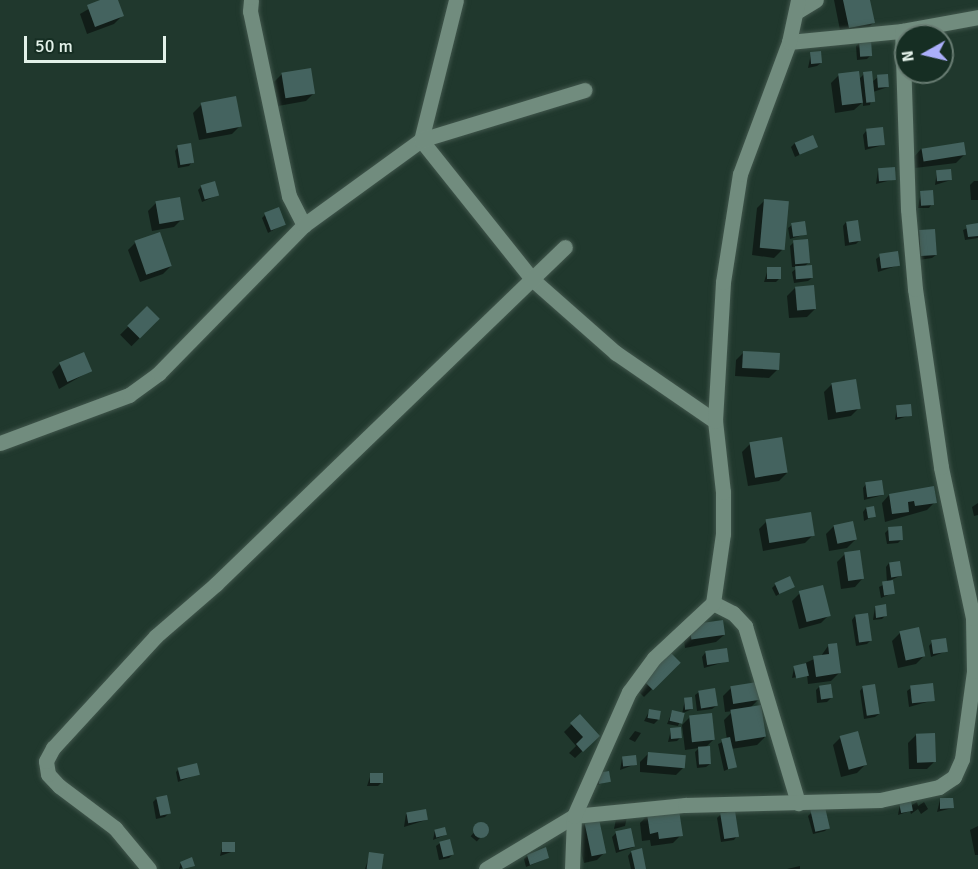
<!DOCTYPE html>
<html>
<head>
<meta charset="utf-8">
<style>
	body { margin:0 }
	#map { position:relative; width:978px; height:869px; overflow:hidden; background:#20382d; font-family:Signika,sans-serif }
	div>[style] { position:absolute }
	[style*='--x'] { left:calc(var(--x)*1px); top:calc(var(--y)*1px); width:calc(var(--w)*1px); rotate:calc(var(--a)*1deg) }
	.shadow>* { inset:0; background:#0007; transform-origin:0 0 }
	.building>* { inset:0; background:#44635f; transform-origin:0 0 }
	.round { border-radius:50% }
	.roads { filter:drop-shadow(0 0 2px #41564c) drop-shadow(0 0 2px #41564c) }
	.minor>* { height:15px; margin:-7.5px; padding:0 7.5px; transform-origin:7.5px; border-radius:7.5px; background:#718c7e }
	span { translate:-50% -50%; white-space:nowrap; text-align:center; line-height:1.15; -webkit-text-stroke:5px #162e23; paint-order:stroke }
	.north { position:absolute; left:894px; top:24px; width:60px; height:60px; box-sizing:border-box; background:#162e23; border:2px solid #687c72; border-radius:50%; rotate:262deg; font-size:16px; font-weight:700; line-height:24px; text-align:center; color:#e3f1e9 }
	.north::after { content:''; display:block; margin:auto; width:21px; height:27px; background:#abaffb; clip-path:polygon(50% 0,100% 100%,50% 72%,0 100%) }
	.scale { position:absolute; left:24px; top:36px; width:142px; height:27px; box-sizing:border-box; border:3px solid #e3f1e9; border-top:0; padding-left:8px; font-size:18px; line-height:21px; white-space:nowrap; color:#e3f1e9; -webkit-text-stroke:4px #162e23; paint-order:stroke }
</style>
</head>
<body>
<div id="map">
	<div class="shadow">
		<div style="clip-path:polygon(104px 0,117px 0,122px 16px,114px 24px,87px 34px,80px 14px)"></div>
		<div style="clip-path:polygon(834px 0,868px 0,873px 23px,865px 31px,841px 35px)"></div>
		<div style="clip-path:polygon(860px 42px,871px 55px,867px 59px,857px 60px,856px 46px)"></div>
		<div style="clip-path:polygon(811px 54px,821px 63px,817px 66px,808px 68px)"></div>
		<div style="clip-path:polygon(282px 74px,314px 93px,306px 101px,278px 106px,274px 82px)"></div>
		<div style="clip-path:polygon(864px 74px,872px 82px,878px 77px,888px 87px,873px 92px,870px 105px,863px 106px,863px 102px,854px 110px,835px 113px,831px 83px,839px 75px,859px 79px)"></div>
		<div style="clip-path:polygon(201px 105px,240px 126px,232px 134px,199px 140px,193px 113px)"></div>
		<div style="clip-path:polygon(866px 131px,883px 145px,865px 150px,863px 135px)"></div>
		<div style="clip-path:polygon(795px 143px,816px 147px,795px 157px,791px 147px)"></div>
		<div style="clip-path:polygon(178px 147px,192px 162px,189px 166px,178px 168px,175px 151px)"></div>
		<div style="clip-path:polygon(921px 149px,964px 155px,956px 163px,915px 168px,914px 157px)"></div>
		<div style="clip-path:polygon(878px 170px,895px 179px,876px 184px)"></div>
		<div style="clip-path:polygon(937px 172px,951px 180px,935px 185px)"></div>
		<div style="clip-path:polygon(974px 181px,978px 181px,978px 200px,971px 200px,970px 185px)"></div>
		<div style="clip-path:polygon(202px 186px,218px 195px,202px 202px,198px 190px)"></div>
		<div style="clip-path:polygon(921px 192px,932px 204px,929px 208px,918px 208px)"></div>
		<div style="clip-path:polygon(765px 200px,782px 250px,774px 258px,752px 255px,757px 208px)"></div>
		<div style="clip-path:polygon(156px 203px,182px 219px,174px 227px,152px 231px,148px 211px)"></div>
		<div style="clip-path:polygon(265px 215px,284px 224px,268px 233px,262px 218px)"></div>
		<div style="clip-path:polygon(846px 222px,859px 241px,856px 244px,845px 246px,843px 226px)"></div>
		<div style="clip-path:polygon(978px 224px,978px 238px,965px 240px,963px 230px)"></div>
		<div style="clip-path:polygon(792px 225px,806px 234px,790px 239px,788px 228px)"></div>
		<div style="clip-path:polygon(920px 232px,936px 255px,932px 258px,919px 260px,916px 236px)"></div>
		<div style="clip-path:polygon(136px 242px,171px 266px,163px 274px,140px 282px,128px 250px)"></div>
		<div style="clip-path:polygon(794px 242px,809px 262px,803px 268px,812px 278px,808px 281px,794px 283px,792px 272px,798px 267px,792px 267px,790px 246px)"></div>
		<div style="clip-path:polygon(880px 256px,899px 265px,878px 272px,876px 259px)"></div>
		<div style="clip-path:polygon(768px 269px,779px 279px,776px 282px,764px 282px)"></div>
		<div style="clip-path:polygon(795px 288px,815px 309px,807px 317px,789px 318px,787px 296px)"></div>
		<div style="left:147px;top:308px;width:16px;height:38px;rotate:45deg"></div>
		<div style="clip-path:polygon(744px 352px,777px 370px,769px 378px,735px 376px,736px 360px)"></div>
		<div style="clip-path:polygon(60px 364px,90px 371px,59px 389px,52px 372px)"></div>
		<div style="clip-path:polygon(832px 384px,859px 408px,851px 416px,828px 420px,824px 392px)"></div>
		<div style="clip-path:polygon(897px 407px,911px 415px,895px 420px)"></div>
		<div style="clip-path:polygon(750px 444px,787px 473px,779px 481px,748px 486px,742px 452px)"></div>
		<div style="clip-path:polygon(866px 484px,883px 495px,864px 500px,863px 488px)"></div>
		<div style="clip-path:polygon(889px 495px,935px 502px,927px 510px,885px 522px,882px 503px)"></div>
		<div style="clip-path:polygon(978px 503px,978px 515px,974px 516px,972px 507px)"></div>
		<div style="clip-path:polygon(866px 508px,874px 516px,864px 521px,863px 512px)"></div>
		<div style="clip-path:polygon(767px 521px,813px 535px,805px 543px,763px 551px,759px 529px)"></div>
		<div style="clip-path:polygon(834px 526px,855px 540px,847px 548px,829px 551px,826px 534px)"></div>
		<div style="clip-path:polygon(889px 529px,902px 539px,898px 543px,887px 544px,885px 533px)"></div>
		<div style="clip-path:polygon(845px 554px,862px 579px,855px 587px,841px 589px,837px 562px)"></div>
		<div style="clip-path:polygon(889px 563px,900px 576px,891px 580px,893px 593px,881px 598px,879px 587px,887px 583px,886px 567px)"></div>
		<div style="clip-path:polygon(776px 584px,793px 586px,776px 596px,772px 588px)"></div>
		<div style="clip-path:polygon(800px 593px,829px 615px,821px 623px,799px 629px,792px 601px)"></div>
		<div style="clip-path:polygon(875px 607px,886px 615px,882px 619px,873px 620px)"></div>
		<div style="clip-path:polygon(855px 616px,871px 640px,867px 644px,856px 646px,852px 620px)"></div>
		<div style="clip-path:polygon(691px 627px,724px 635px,716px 642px,685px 648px,683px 635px)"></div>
		<div style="clip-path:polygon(900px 633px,924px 656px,916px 664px,898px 668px,892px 641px)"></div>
		<div style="clip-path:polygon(932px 642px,947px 651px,931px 657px,929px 646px)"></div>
		<div style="clip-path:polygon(828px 646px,839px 673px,831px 681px,808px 684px,807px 675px,792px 678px,794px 668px,821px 656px)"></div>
		<div style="clip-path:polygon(705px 653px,728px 661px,704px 668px,702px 657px)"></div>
		<div style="clip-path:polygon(678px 663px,644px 697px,633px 686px)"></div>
		<div style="clip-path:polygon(819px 687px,831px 698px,827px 702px,817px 703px,816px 690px)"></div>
		<div style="clip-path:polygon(863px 687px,879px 714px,875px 717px,864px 719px,860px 691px)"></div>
		<div style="clip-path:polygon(731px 688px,758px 700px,749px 709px,765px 737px,757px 745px,731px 749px,735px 766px,724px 771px,718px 744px,727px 740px,724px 720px,733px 711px,725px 712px,723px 696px)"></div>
		<div style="clip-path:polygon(911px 688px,934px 700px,909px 707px,907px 691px)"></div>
		<div style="clip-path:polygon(699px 692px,716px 706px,712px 709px,697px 711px,695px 695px)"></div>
		<div style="clip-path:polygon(685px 700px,692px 709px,683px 713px,678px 726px,667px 724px,672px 712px,682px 714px)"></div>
		<div style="clip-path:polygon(650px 710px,658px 720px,654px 724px,644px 721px)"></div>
		<div style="clip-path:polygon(580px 716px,598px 736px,575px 758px,569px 753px,576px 746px,564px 732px)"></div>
		<div style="clip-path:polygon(690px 717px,714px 739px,705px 748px,710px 764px,706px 767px,697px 768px,695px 752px,699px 748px,685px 750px,682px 725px)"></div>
		<div style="clip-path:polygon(671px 730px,680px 738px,677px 741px,668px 742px)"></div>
		<div style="clip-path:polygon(635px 731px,641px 733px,635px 742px,629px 739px)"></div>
		<div style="clip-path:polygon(916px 735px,935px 761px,927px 769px,909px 769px,908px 743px)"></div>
		<div style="clip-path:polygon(841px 737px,865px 765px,857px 773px,841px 777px,833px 745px)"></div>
		<div style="clip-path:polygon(648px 754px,684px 767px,676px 775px,640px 772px,640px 762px)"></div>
		<div style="clip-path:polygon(622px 759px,636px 764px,620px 770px)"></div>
		<div style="clip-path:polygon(179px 769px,198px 774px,178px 782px,176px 772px)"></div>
		<div style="clip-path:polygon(371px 774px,381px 783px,378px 786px,367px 786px)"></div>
		<div style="clip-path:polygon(594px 777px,609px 781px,595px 786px)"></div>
		<div style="clip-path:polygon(156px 799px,169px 813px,165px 817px,156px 819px,153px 802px)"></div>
		<div style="clip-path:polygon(940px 800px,952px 808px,937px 812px)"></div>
		<div style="clip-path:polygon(917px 802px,918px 806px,924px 802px,928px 809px,921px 814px,918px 809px,911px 814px,910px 811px,898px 815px,900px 804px,910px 806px)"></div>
		<div style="clip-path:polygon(812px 812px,828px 828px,825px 831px,813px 834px,808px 816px)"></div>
		<div style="clip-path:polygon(406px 814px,426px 820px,404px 827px)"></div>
		<div style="clip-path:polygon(721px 814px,737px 836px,734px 840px,721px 842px,717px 818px)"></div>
		<div style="clip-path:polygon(648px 815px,681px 835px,673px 843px,651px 846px,650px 840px,642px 841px,640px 823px)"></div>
		<div style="clip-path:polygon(627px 817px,625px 826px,614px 829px,616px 819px)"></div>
		<div style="clip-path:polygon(598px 821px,605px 852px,597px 860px,584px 863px,576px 832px,584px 824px)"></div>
		<div style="left:481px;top:824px;width:8px;height:16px;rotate:40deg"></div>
		<div style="clip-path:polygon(978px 826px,978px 855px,975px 855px,970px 830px)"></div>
		<div style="clip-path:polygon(435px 830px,445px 835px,433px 840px)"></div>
		<div style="clip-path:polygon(616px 833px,634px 847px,616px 853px,612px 837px)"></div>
		<div style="clip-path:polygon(440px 843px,453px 854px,449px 858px,439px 860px,436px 846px)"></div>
		<div style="clip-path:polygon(223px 844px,234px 851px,220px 856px)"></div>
		<div style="clip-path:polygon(631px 852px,645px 869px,631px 869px,628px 856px)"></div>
		<div style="clip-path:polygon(370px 854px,381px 869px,365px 869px)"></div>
		<div style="clip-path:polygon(527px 856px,548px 858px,526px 867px,524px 859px)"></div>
		<div style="clip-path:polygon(181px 863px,193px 865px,179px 869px)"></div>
		<div style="clip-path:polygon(800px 866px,800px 869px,787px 869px)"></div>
	</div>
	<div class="building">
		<div style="clip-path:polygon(100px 0,118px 0,124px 16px,95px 27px,87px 5px)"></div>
		<div style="clip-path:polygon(843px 0,870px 0,875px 23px,849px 28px)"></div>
		<div style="left:871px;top:40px;width:16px;height:12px;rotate:86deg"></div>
		<div style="left:821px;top:51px;width:12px;height:11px;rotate:85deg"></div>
		<div style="left:311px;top:68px;width:26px;height:30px;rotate:81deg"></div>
		<div style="left:859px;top:71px;width:32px;height:21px;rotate:83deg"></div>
		<div style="left:872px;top:71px;width:31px;height:9px;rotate:84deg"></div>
		<div style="left:888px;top:74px;width:13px;height:11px;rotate:86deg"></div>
		<div style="left:236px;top:96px;width:31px;height:36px;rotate:79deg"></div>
		<div style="left:883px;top:127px;width:18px;height:17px;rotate:84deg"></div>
		<div style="left:813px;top:135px;width:13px;height:20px;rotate:67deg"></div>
		<div style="left:964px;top:142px;width:13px;height:43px;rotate:81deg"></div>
		<div style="left:191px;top:143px;width:20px;height:14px;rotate:81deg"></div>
		<div style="left:895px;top:167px;width:13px;height:17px;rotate:86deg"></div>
		<div style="left:951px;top:169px;width:11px;height:15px;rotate:85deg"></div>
		<div style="left:215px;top:181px;width:15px;height:15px;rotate:74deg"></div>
		<div style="left:933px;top:190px;width:15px;height:13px;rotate:86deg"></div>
		<div style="left:180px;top:197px;width:23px;height:25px;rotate:80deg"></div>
		<div style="left:764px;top:199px;width:25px;height:49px;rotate:5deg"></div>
		<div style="left:279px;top:207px;width:19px;height:16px;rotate:69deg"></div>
		<div style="left:858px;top:220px;width:21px;height:12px;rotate:82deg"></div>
		<div style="left:805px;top:221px;width:14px;height:14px;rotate:82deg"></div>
		<div style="clip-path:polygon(978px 223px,978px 236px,968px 237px,966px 225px)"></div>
		<div style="left:935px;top:229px;width:26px;height:16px;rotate:86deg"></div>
		<div style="left:160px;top:232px;width:36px;height:27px;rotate:71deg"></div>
		<div style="left:808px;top:239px;width:24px;height:15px;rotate:85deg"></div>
		<div style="left:898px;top:251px;width:15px;height:19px;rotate:82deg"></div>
		<div style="left:812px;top:265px;width:13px;height:17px;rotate:86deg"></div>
		<div style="left:767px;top:267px;width:14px;height:12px"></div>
		<div style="left:814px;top:285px;width:24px;height:19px;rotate:85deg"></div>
		<div style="left:147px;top:306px;width:18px;height:28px;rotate:45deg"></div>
		<div style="left:743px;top:351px;width:37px;height:17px;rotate:3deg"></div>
		<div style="left:84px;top:352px;width:21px;height:27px;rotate:67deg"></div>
		<div style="left:856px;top:379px;width:30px;height:25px;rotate:81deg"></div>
		<div style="left:911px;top:404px;width:12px;height:15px;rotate:85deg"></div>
		<div style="left:782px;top:437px;width:36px;height:33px;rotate:81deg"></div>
		<div style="left:882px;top:480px;width:15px;height:17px;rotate:82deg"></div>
		<div style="clip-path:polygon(934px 486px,937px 503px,915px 506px,914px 501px,908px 502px,909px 512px,892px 514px,889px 494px)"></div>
		<div style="left:874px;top:506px;width:11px;height:8px;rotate:80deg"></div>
		<div style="left:811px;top:512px;width:24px;height:46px;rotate:81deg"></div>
		<div style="left:853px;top:521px;width:19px;height:20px;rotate:78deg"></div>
		<div style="left:902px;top:526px;width:14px;height:14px;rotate:86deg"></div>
		<div style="left:860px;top:550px;width:29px;height:16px;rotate:82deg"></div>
		<div style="left:900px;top:561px;width:15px;height:11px;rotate:82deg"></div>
		<div style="left:790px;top:576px;width:12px;height:17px;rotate:66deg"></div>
		<div style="left:893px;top:580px;width:14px;height:11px;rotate:82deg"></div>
		<div style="left:823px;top:585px;width:32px;height:25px;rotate:76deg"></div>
		<div style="clip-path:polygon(886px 604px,887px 616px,876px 618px,875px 606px)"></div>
		<div style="left:868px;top:613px;width:28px;height:13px;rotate:82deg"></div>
		<div style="left:723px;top:620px;width:15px;height:34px;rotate:82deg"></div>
		<div style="left:919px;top:627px;width:30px;height:20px;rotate:78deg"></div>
		<div style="left:946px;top:638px;width:14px;height:15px;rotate:82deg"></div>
		<div style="clip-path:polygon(837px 643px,841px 673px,816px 677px,813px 656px,829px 654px,828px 644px)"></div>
		<div style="left:727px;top:648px;width:14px;height:22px;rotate:82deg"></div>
		<div style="left:668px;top:650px;width:18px;height:39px;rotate:45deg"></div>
		<div style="left:806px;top:663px;width:13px;height:13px;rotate:77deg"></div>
		<div style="left:757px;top:682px;width:18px;height:27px;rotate:81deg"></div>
		<div style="left:933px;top:683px;width:18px;height:23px;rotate:84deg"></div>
		<div style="left:831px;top:684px;width:14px;height:12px;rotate:82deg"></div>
		<div style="left:875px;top:684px;width:30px;height:13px;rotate:81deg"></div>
		<div style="left:715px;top:688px;width:18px;height:17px;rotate:81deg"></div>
		<div style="left:692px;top:697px;width:12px;height:8px;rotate:85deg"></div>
		<div style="left:761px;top:705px;width:32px;height:31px;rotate:81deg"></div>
		<div style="left:649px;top:709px;width:12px;height:9px;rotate:9deg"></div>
		<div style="left:672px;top:710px;width:13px;height:11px;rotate:13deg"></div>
		<div style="left:712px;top:713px;width:27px;height:23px;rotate:84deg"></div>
		<div style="clip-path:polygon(580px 714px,600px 736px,583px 752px,576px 744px,583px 737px,570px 723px)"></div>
		<div style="left:681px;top:727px;width:11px;height:11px;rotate:85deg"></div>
		<div style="left:858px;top:731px;width:35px;height:19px;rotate:75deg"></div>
		<div style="left:935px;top:733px;width:29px;height:19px;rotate:88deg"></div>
		<div style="left:730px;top:737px;width:31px;height:9px;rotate:77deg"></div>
		<div style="left:710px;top:746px;width:18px;height:12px;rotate:87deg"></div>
		<div style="left:648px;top:752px;width:38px;height:13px;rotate:5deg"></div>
		<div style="left:636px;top:755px;width:10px;height:14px;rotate:84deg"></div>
		<div style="left:197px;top:763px;width:12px;height:20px;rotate:76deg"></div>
		<div style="left:609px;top:771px;width:11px;height:12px;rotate:80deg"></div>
		<div style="left:370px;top:773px;width:13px;height:10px"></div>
		<div style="left:167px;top:795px;width:19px;height:11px;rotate:78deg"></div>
		<div style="clip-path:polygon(940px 798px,953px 798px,954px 808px,940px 809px)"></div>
		<div style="left:911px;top:801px;width:10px;height:12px;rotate:79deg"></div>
		<div style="left:825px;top:807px;width:22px;height:15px;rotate:77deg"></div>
		<div style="left:426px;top:809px;width:11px;height:20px;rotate:80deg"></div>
		<div style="clip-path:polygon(679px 810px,683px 836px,659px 839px,658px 832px,650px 834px,647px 814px)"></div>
		<div style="left:735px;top:811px;width:26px;height:15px;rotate:81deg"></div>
		<div style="left:599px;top:819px;width:35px;height:15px;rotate:78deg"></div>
		<div class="round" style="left:473px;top:822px;width:16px;height:16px"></div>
		<div style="left:445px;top:827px;width:8px;height:11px;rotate:76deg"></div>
		<div style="left:631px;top:828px;width:19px;height:16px;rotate:78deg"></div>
		<div style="left:450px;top:839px;width:16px;height:11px;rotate:76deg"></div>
		<div style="left:235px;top:842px;width:10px;height:13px;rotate:90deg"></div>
		<div style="clip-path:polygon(546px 847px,549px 858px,530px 865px,527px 855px)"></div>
		<div style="clip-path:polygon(642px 848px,646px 869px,635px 869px,631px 851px)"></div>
		<div style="left:369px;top:852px;width:15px;height:17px;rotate:8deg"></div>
		<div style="clip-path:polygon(192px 857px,195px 866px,183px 869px,180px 862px)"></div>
	</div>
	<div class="roads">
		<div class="minor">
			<div style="--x:251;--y:0;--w:11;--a:95"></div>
			<div style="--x:250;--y:11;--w:189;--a:78.1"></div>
			<div style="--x:289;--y:196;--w:33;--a:63"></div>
			<div style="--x:456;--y:0;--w:144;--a:104"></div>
			<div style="--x:421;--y:140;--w:178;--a:51.4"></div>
			<div style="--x:532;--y:279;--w:112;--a:41.4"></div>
			<div style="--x:616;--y:353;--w:120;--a:34.5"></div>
			<div style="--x:796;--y:12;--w:23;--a:-31"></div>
			<div style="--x:789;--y:42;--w:114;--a:-5.6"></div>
			<div style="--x:902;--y:31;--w:77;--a:-10.4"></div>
			<div style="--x:0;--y:443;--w:138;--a:-20.4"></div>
			<div style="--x:129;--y:395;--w:37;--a:-36"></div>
			<div style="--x:159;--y:373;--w:207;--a:-45.6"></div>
			<div style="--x:304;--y:225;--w:145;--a:-36"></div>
			<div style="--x:421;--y:140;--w:171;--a:-17"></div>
			<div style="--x:713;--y:603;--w:22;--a:27"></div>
			<div style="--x:733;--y:613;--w:18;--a:47"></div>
			<div style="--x:745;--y:626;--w:185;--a:73.3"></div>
			<div style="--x:149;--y:869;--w:53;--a:-129.7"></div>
			<div style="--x:115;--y:828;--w:70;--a:-143.1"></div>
			<div style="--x:59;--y:786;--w:16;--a:-133"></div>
			<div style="--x:48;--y:774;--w:13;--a:-99"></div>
			<div style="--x:46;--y:761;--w:15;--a:-62"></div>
			<div style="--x:53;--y:748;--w:152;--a:-47.4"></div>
			<div style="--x:156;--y:636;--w:79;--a:-40.9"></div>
			<div style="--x:216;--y:584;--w:485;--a:-44"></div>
			<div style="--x:486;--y:869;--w:103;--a:-31.1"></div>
			<div style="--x:574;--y:816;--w:112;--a:-5.7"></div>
			<div style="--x:685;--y:805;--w:195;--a:-1.5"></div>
			<div style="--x:880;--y:800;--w:60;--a:-12.4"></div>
			<div style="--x:939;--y:787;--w:18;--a:-34"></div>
			<div style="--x:954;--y:777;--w:20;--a:-66"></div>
			<div style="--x:962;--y:759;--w:89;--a:-82.2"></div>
			<div style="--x:974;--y:671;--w:53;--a:-91.1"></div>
			<div style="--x:973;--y:618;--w:154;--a:-102"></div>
			<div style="--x:941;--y:467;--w:180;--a:-98.3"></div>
			<div style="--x:915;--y:289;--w:80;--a:-95"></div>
			<div style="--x:908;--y:209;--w:178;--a:-91.9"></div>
			<div style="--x:572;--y:869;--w:53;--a:-87.8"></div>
			<div style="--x:574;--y:816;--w:136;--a:-66.1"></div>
			<div style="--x:629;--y:692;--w:42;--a:-53.7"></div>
			<div style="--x:654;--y:658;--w:81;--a:-43"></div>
			<div style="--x:713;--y:603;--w:70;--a:-81.8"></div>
			<div style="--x:723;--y:534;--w:42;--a:-90"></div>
			<div style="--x:723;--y:492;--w:71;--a:-96.4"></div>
			<div style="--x:715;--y:421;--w:139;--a:-86.7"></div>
			<div style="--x:723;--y:282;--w:109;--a:-81.1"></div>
			<div style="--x:740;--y:174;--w:141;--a:-69.6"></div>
			<div style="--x:789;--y:42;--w:43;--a:-77.9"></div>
		</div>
	</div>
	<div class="north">N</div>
	<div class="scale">50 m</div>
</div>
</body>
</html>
